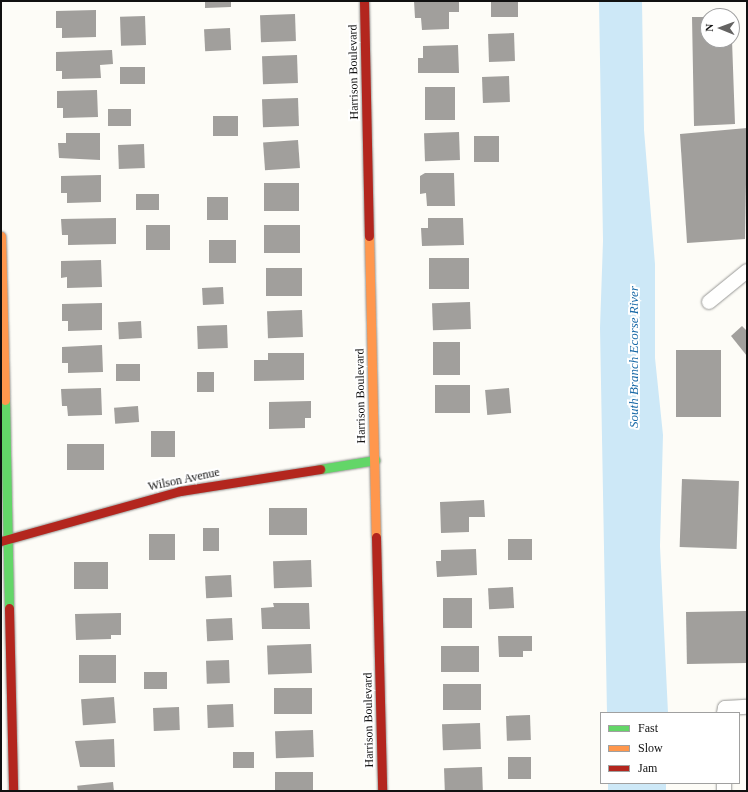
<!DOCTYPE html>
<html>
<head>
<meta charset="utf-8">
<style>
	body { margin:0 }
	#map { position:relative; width:748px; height:792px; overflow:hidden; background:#fdfcf7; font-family:"Times New Roman",serif }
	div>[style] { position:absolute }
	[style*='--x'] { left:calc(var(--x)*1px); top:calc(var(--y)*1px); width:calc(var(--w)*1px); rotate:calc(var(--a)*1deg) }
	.water>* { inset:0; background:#cde8f7; transform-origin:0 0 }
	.building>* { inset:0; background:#a19f9c; transform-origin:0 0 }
	.roads { filter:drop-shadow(0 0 1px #979795) drop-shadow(0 0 1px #979795) }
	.lane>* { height:14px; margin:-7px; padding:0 7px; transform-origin:7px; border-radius:7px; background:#fffffe }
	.fast>* { height:9px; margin:-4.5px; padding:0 4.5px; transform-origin:4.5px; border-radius:4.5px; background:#63d668 }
	.slow>* { height:9px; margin:-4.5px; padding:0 4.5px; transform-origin:4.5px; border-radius:4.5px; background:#ff974d }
	.jam>* { height:9px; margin:-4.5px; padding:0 4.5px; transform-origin:4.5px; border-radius:4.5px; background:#b3261e }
	span { translate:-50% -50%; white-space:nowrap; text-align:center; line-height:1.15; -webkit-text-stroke:4px #fff; paint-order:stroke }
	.street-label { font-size:12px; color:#111 }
	.water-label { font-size:13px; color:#1768a6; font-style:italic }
	.frame { position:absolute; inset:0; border:2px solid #111; pointer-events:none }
	.legend { position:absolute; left:600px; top:712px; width:140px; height:72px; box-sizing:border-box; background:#fff; border:1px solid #a0a0a0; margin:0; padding:5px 7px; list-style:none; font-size:12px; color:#111 }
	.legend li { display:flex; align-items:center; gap:8px; height:20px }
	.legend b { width:20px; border:1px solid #a0a0a0 }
	.north { position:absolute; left:700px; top:8px; width:40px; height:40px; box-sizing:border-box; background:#fff; border:1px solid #a0a0a0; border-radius:50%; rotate:271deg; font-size:11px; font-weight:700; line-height:16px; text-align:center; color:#111 }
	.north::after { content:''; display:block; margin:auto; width:14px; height:18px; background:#646362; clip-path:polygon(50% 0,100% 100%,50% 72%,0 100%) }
</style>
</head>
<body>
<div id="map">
	<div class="water">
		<div style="clip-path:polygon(599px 1px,642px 1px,644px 130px,655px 264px,655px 358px,663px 435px,660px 546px,668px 713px,607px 713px,600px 328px,603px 241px)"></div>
		<div style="left:608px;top:783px;width:58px;height:8px"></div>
	</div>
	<div class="building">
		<div style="clip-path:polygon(205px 1px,231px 1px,231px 7px,205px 8px)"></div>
		<div style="clip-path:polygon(414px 1px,459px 1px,459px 12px,449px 12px,449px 29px,422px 30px,421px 18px,415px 18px)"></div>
		<div style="left:491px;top:1px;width:27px;height:16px"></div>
		<div style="clip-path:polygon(96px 10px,96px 37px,62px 38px,62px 28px,56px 28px,56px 11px)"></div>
		<div style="left:295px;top:14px;width:27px;height:35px;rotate:88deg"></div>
		<div style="left:145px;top:16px;width:29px;height:25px;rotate:88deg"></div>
		<div style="clip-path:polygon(692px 17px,708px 17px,708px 40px,732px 40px,735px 124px,694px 126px)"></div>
		<div style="left:230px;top:28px;width:22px;height:26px;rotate:87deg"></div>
		<div style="left:514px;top:33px;width:28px;height:26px;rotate:88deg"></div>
		<div style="clip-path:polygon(458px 45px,459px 73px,418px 73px,418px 58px,423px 58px,423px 46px)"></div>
		<div style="clip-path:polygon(112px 50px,113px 64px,100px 65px,101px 78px,62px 79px,62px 71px,56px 71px,56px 52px)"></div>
		<div style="left:297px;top:55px;width:28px;height:35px;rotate:88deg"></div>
		<div style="left:120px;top:67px;width:25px;height:17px"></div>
		<div style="left:509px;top:76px;width:26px;height:27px;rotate:88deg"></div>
		<div style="left:455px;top:87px;width:33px;height:30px;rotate:90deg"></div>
		<div style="clip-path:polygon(97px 90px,98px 117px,63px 118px,63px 108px,57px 108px,57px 91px)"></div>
		<div style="left:298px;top:98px;width:28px;height:36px;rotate:88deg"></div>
		<div style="left:131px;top:109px;width:17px;height:23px;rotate:90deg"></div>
		<div style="left:213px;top:116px;width:25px;height:20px"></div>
		<div style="clip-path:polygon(747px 128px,745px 239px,687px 243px,680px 134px)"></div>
		<div style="left:459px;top:132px;width:28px;height:35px;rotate:88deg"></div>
		<div style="clip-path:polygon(66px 133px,100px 133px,100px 160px,59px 158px,58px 143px,66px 143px)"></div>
		<div style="left:474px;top:136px;width:25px;height:26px"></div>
		<div style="left:298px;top:140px;width:28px;height:35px;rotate:86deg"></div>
		<div style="left:144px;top:144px;width:24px;height:26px;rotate:88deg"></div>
		<div style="clip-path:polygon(425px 173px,454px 173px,455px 206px,427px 206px,426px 193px,420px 194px,420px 176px)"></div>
		<div style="clip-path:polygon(101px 175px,101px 202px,67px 203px,67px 193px,61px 193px,61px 176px)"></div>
		<div style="left:264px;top:183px;width:35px;height:28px"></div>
		<div style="left:136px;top:194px;width:23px;height:16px"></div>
		<div style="left:207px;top:197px;width:21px;height:23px"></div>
		<div style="clip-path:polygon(116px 218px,116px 244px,68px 245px,68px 235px,62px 235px,61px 219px)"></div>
		<div style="clip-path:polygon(428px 218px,463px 218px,464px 245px,422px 246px,421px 228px,428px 228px)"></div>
		<div style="left:146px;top:225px;width:24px;height:25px"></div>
		<div style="left:264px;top:225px;width:36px;height:28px"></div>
		<div style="left:236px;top:240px;width:23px;height:27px;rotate:90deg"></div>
		<div style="left:469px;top:258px;width:31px;height:40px;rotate:90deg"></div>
		<div style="clip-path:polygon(101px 260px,102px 287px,67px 288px,67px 277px,61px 278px,61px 261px)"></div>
		<div style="left:266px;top:268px;width:36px;height:28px"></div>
		<div style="left:223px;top:287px;width:17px;height:21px;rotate:87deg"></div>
		<div style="left:470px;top:302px;width:27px;height:38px;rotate:88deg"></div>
		<div style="clip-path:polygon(102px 303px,102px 330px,68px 331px,68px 321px,62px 321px,62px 304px)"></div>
		<div style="left:302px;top:310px;width:27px;height:35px;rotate:88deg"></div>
		<div style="left:141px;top:321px;width:17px;height:23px;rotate:87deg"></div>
		<div style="left:227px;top:325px;width:23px;height:30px;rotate:88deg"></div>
		<div style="clip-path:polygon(742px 326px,747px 331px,747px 356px,731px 336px)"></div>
		<div style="left:433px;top:342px;width:27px;height:33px"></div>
		<div style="clip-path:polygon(102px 345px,103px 372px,68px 373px,68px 363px,62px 363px,62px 347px)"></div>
		<div style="left:676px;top:350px;width:45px;height:67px"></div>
		<div style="clip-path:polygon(268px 353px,304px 353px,304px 380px,254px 381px,254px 360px,268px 360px)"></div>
		<div style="left:116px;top:364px;width:24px;height:17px"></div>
		<div style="left:197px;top:372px;width:17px;height:20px"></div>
		<div style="left:435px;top:385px;width:35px;height:28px"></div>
		<div style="clip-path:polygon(101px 388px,102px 415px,68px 416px,67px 406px,62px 406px,61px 389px)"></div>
		<div style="left:509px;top:388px;width:25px;height:24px;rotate:85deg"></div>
		<div style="clip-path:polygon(311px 401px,311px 418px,305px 418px,305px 428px,269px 429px,269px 402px)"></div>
		<div style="left:138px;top:406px;width:16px;height:24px;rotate:86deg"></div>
		<div style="left:151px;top:431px;width:24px;height:26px"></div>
		<div style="left:67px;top:444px;width:37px;height:26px"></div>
		<div style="left:682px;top:479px;width:57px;height:68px;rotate:2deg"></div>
		<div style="clip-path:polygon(484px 500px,485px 517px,469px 517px,469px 532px,441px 533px,440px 502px)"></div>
		<div style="left:269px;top:508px;width:38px;height:27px"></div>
		<div style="left:203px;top:528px;width:16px;height:23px"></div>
		<div style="left:175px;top:534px;width:26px;height:26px;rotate:90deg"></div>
		<div style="left:508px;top:539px;width:24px;height:21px"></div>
		<div style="clip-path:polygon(476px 549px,477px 575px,437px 577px,436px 561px,441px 561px,441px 550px)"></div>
		<div style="left:311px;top:560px;width:27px;height:38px;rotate:88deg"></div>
		<div style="left:108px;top:562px;width:27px;height:34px;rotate:90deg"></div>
		<div style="left:231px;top:575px;width:22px;height:26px;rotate:87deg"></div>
		<div style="left:513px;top:587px;width:21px;height:25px;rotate:87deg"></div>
		<div style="left:472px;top:598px;width:30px;height:29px;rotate:90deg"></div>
		<div style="clip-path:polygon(273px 603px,309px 603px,310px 629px,262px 629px,261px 608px,274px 607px)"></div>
		<div style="left:746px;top:611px;width:52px;height:60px;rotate:89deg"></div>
		<div style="clip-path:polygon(121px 613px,121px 635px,111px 635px,111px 639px,76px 640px,75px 614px)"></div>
		<div style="left:232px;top:618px;width:22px;height:26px;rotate:87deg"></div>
		<div style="clip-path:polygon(498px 636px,532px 636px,532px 651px,523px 651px,523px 657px,499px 657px)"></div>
		<div style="left:311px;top:644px;width:29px;height:44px;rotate:88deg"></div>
		<div style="left:441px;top:646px;width:38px;height:26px"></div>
		<div style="left:116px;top:655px;width:28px;height:37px;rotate:90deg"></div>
		<div style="left:229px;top:660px;width:23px;height:23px;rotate:88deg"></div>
		<div style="left:144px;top:672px;width:23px;height:17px"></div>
		<div style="left:481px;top:684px;width:26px;height:38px;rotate:90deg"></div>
		<div style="left:312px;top:688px;width:26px;height:38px;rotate:90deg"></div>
		<div style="left:114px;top:697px;width:26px;height:33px;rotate:86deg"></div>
		<div style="left:233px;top:704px;width:23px;height:26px;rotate:88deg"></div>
		<div style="left:179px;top:707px;width:23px;height:26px;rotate:88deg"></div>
		<div style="left:530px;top:715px;width:25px;height:24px;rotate:88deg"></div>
		<div style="left:480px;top:723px;width:26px;height:38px;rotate:88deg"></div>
		<div style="left:313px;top:730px;width:27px;height:38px;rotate:88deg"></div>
		<div style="clip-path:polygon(114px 739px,115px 767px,80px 767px,75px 741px)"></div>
		<div style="left:233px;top:752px;width:21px;height:16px"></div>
		<div style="left:508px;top:757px;width:23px;height:22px"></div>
		<div style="left:482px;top:767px;width:24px;height:38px;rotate:88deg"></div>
		<div style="left:313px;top:772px;width:19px;height:38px;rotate:90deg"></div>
		<div style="left:113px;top:782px;width:9px;height:36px;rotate:84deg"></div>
	</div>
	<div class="roads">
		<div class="lane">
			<div style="--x:709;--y:302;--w:49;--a:-39.2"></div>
			<div style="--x:724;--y:713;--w:5;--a:-79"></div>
			<div style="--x:725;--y:708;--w:22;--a:-3"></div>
			<div style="--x:724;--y:791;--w:8;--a:-90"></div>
		</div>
		<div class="fast">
			<div style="--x:5;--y:400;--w:208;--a:88.9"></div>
			<div style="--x:320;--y:469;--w:56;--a:-9.3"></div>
		</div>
		<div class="slow">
			<div style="--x:1;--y:236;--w:164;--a:88.6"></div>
			<div style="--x:369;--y:236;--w:301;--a:88.7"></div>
		</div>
		<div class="jam">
			<div style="--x:364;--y:1;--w:235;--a:88.8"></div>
			<div style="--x:376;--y:537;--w:254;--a:88.6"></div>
			<div style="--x:1;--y:541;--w:186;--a:-15.6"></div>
			<div style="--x:180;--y:491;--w:142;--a:-8.9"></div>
			<div style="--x:9;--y:608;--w:183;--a:88.7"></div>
		</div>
	</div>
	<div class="street-label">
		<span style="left:354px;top:72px;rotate:-91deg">Harrison Boulevard</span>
		<span style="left:361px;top:396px;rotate:-91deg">Harrison Boulevard</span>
		<span style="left:184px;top:480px;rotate:-12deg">Wilson Avenue</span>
		<span style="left:369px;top:720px;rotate:-91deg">Harrison Boulevard</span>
	</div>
	<div class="water-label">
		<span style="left:634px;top:357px;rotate:-90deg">South Branch Ecorse River</span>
	</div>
	<div class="frame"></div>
	<ul class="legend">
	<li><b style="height:5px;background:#63d668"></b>Fast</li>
	<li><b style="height:5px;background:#ff974d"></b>Slow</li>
	<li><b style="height:5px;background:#b3261e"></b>Jam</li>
	</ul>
	<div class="north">N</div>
</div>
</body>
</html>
